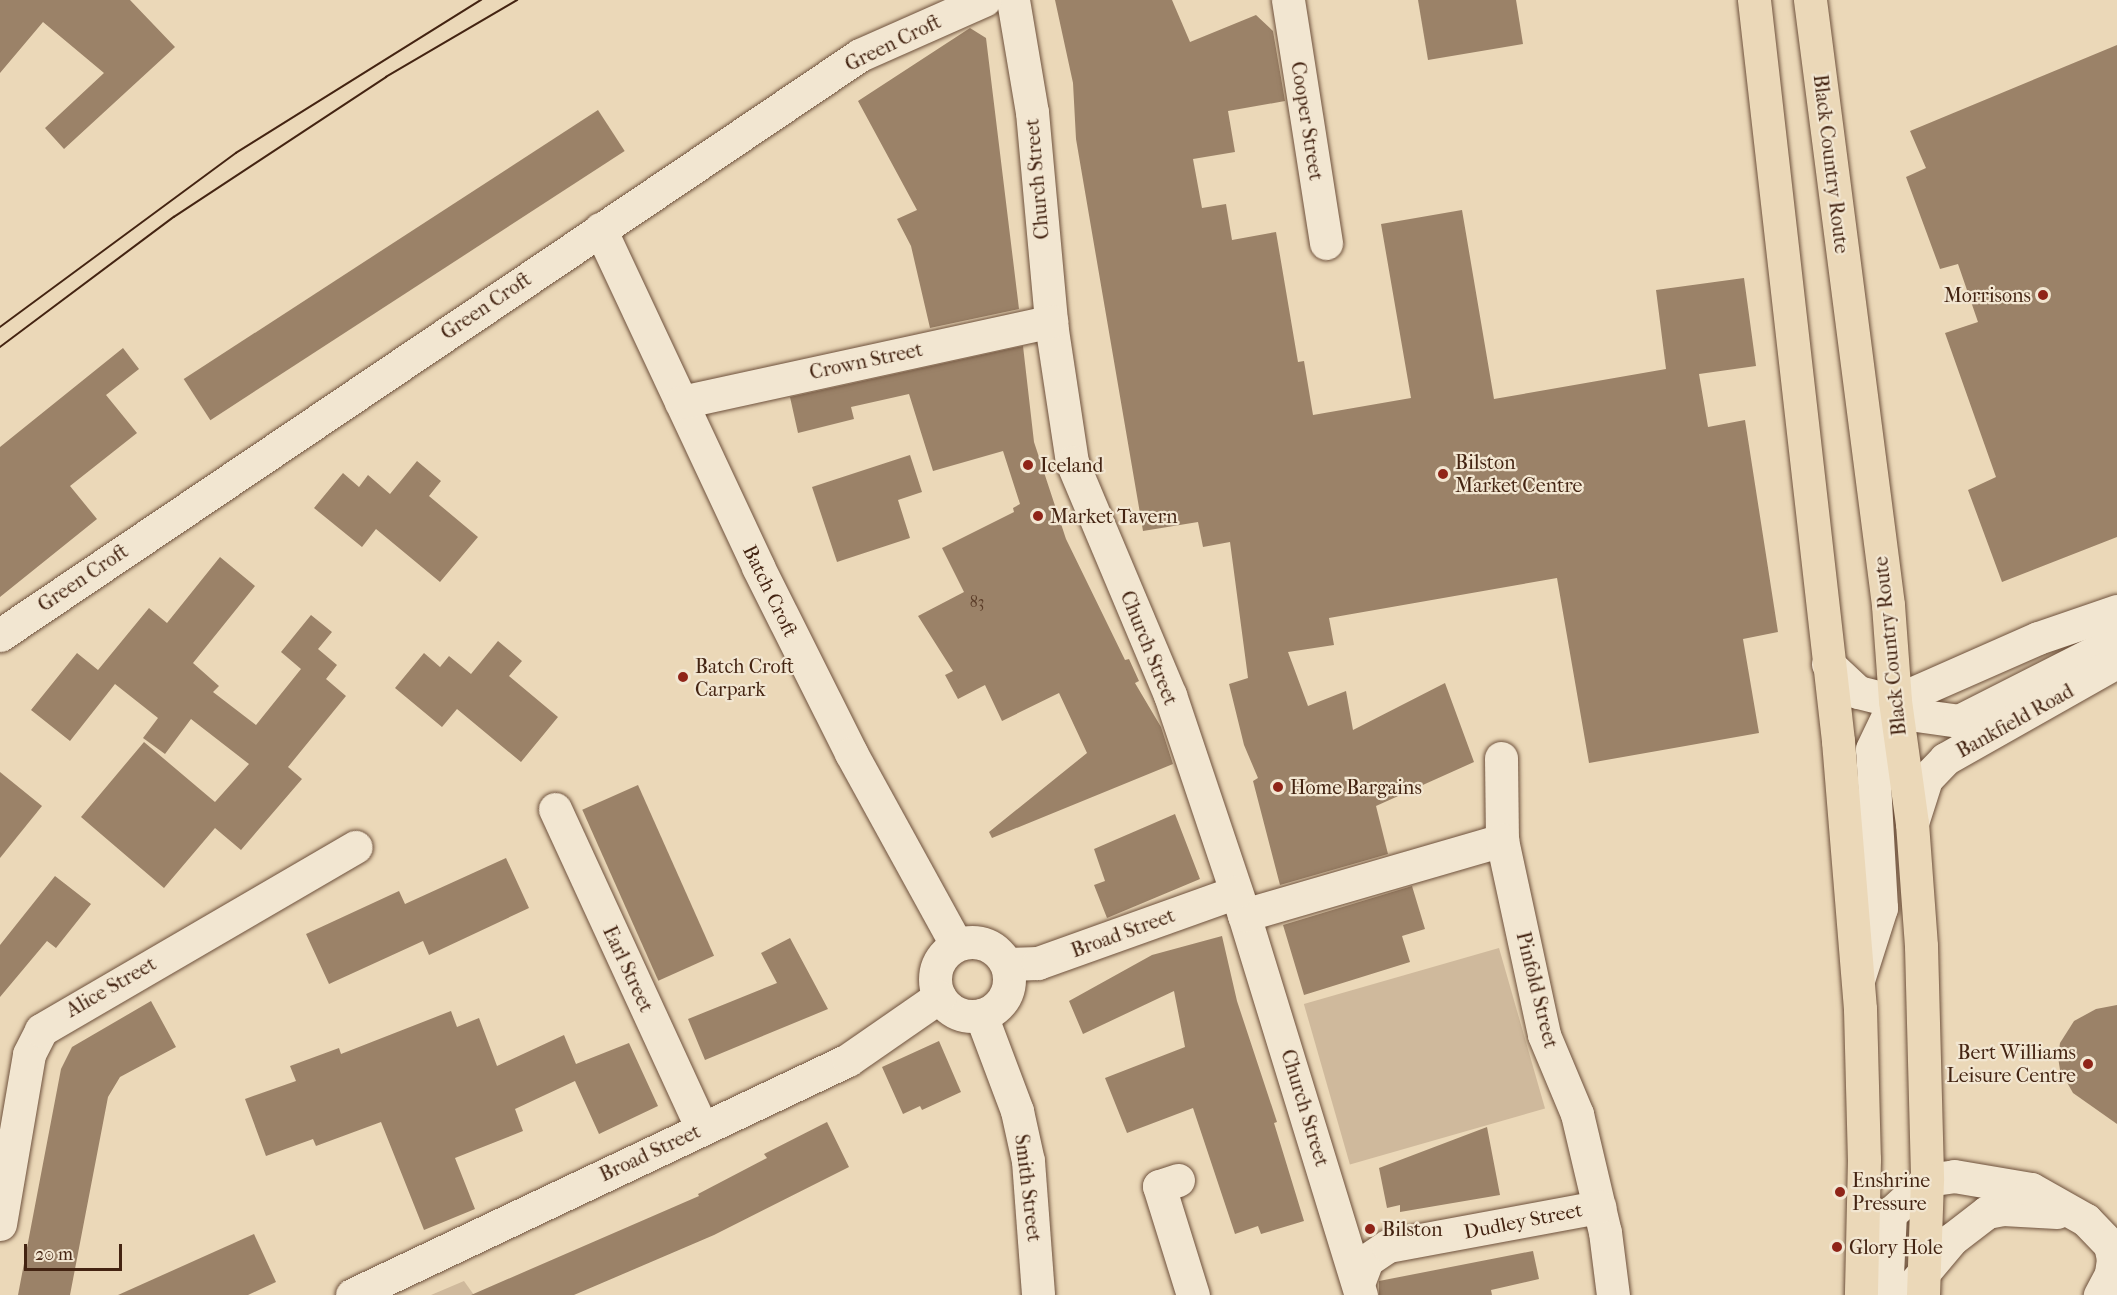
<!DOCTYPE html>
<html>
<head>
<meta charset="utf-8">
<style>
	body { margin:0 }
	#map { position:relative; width:2117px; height:1295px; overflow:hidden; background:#ebd8b8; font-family:"IM FELL French Canon",serif }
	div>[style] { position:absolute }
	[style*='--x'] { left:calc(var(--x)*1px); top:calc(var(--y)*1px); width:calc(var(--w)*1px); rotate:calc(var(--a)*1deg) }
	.green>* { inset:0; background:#cfb99c; transform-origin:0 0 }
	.building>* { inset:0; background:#9b8268; transform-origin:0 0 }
	.roads { filter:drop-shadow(0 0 2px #6e513c) drop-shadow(0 0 2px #6e513c) }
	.street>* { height:33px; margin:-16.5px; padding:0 16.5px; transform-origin:16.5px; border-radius:16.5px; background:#f2e6d1 }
	.street>.ring { margin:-16.5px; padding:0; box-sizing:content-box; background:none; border:33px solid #f2e6d1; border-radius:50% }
	.secondary>* { height:33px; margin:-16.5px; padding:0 16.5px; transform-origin:16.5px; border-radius:16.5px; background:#f2e6d1 }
	.highway>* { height:33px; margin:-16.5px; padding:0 16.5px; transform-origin:16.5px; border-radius:16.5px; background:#ebd8b8 }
	.tram>* { height:1.5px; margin:-0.75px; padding:0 0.75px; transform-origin:0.75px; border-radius:0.75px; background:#442412 }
	.dots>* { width:16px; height:16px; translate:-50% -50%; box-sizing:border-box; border:3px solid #f2e6d1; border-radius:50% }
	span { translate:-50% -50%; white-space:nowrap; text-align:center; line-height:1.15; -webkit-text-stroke:4.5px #f2e6d1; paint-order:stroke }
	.number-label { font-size:16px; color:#5a3c28 }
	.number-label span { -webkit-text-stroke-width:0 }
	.street-label { font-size:20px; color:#442412 }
	.poi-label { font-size:20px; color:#442412 }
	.right { translate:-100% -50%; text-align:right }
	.left { translate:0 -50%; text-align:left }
	.scale { position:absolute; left:24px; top:1244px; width:98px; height:27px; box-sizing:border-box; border:3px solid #442412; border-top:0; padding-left:8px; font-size:18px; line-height:21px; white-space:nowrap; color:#442412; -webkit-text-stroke:4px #f2e6d1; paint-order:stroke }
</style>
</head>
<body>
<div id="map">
	<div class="green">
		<div style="left:1499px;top:948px;width:167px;height:203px;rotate:74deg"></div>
		<div style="clip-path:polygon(464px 1281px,474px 1295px,431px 1295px)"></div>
	</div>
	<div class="building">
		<div style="clip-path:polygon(0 0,130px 0,175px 47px,64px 149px,45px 128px,104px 73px,43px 22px,0 73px)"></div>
		<div style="clip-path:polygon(1055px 0,1172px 0,1190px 42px,1256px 15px,1273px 31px,1285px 101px,1228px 111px,1235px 152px,1193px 159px,1202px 208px,1226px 204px,1232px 240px,1276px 232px,1298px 362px,1304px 361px,1313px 415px,1411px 398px,1381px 224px,1462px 210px,1494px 399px,1666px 369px,1656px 290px,1744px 278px,1756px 366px,1699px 374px,1708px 427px,1745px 420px,1778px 632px,1743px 639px,1759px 733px,1589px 763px,1557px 578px,1329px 618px,1334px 645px,1288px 652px,1308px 706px,1346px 691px,1353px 730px,1445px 683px,1474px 762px,1376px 806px,1388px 854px,1280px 885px,1253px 781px,1258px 778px,1244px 745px,1229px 684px,1248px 678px,1230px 542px,1203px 547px,1198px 522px,1143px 531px,1076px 139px,1073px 83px)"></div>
		<div style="clip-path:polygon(1418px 0,1516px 0,1523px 44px,1428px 60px)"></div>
		<div style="clip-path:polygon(970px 28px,986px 38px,1019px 309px,930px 328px,911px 246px,897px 219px,917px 210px,858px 101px)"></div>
		<div style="clip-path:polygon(2117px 45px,2117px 537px,2002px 582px,1968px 490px,1996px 477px,1945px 333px,1978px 322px,1958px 264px,1940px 269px,1906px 177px,1926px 168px,1910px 131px)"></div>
		<div style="left:598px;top:110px;width:49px;height:494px;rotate:57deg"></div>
		<div style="clip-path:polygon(1023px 346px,1034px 442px,1066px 539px,1125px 660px,1129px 659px,1139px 681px,1135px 683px,1161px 727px,1173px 764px,992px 838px,989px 832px,1087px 753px,1059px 693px,1002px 721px,985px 685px,958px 699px,945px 675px,953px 671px,918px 616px,964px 592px,942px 548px,1014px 512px,1013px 508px,1020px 504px,1003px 451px,933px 471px,909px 394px,851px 407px,854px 419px,798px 433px,790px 397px)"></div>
		<div style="clip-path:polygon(123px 348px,139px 369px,106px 395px,137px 433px,70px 486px,97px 519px,0 597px,0 447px)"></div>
		<div style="clip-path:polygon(910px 455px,922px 492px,898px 500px,910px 538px,837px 562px,812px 487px)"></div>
		<div style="clip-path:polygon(417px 461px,441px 481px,429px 496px,478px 537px,440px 582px,376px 529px,362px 547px,314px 508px,343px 473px,359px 487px,368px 475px,390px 494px)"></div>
		<div style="clip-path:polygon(220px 557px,255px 586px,193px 663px,219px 686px,213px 692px,256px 725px,301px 669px,281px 652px,311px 615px,332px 632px,318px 649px,337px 665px,326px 679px,346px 696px,288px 767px,302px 779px,241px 850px,215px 828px,164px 888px,81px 817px,144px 742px,215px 802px,249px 764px,191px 719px,165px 754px,143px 738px,158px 718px,115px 684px,70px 741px,31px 710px,77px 653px,98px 670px,149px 608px,167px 623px)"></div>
		<div style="clip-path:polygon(498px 641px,522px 661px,509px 676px,558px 717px,521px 762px,457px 709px,442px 727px,395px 688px,424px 653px,440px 667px,449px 656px,471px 674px)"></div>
		<div style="clip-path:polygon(0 772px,42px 806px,0 858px)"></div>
		<div style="left:638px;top:785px;width:187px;height:61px;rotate:66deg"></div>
		<div style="clip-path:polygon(1175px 814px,1200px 879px,1107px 918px,1094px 885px,1105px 881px,1094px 849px)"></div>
		<div style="clip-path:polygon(506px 858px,529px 908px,429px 955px,423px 941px,329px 984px,306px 934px,399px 891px,405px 904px)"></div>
		<div style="clip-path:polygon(55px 876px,91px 904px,56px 948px,47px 941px,0 997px,0 945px)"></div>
		<div style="clip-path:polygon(1412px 886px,1425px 929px,1402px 936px,1410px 962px,1304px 995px,1283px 925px)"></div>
		<div style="clip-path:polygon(1222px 936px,1237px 1001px,1277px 1122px,1274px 1123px,1304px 1221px,1261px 1234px,1258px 1226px,1235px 1234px,1193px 1108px,1127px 1133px,1105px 1078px,1185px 1047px,1174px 991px,1083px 1034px,1069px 1001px,1152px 955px)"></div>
		<div style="clip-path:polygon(790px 938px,828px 1009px,705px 1060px,688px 1019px,777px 983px,761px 953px)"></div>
		<div style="clip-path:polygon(151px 1001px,176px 1047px,120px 1077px,108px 1097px,70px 1295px,18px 1295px,61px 1069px,72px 1047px)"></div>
		<div style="clip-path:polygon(2117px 1005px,2117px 1124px,2073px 1093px,2060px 1070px,2058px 1057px,2060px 1043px,2074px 1021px,2096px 1009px)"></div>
		<div style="clip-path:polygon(451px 1011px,457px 1027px,479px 1018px,497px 1066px,564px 1035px,576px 1064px,629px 1043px,658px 1106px,599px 1134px,575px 1081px,515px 1109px,523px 1131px,455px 1158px,475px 1209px,424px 1230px,381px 1122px,316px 1146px,313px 1139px,266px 1156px,245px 1099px,296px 1081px,290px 1066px,339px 1048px,341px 1054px)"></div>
		<div style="clip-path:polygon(939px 1041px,961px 1092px,922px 1110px,920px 1106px,903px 1114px,882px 1067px)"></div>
		<div style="clip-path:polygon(827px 1122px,849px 1167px,714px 1235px,574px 1295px,471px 1295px,699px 1196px,698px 1194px,767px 1158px,764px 1154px)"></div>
		<div style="clip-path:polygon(1487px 1127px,1500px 1195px,1400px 1212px,1400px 1205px,1387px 1208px,1379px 1168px)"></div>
		<div style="clip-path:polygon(254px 1234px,276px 1282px,248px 1295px,118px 1295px)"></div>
		<div style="clip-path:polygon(1533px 1251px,1539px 1279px,1491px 1290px,1492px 1295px,1379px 1295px,1379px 1281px)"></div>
	</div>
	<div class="roads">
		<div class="street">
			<div style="--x:1013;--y:0;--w:114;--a:80.4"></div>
			<div style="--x:1032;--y:112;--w:219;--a:84.8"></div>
			<div style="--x:1052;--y:330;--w:134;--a:81.4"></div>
			<div style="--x:1072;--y:462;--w:253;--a:67.2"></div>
			<div style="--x:1170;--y:695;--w:232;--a:71.4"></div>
			<div style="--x:1244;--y:915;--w:398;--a:72.9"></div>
			<div style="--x:1288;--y:0;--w:246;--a:81.1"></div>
			<div style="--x:600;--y:229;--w:373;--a:64.9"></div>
			<div style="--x:758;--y:567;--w:208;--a:63.4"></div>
			<div style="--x:851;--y:753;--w:218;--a:61.2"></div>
			<div style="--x:681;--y:402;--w:379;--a:-12.3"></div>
			<div style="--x:0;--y:635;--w:1037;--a:-34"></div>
			<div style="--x:860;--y:55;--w:136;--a:-23.9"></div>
			<div style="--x:1501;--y:758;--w:82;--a:89.3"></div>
			<div style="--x:555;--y:809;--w:351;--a:65.3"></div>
			<div style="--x:1244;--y:915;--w:269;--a:-16.2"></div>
			<div style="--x:1502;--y:840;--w:199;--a:77.8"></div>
			<div style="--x:1544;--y:1035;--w:86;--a:67.3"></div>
			<div style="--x:1577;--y:1114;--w:121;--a:76.7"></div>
			<div style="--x:1605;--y:1232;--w:64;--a:82.8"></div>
			<div class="ring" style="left:935px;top:942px;width:41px;height:41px"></div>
			<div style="--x:1007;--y:964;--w:31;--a:-2"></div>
			<div style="--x:1038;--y:963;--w:210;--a:-19.7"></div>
			<div style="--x:1858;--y:980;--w:76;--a:-72.3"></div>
			<div style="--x:1881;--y:908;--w:159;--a:-93.2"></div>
			<div style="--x:1872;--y:749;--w:53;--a:-64.4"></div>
			<div style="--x:981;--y:1015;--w:103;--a:69.4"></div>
			<div style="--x:1017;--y:1111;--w:51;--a:77.6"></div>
			<div style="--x:1028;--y:1161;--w:134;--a:85.7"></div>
			<div style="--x:1178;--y:1180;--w:20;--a:162"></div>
			<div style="--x:1159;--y:1186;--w:114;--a:72.7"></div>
			<div style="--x:0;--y:1224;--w:172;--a:-80.3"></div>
			<div style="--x:29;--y:1054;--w:27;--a:-63"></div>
			<div style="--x:41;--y:1030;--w:364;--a:-30.2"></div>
			<div style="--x:1359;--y:1281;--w:22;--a:-69"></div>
			<div style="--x:1367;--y:1260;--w:25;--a:-34"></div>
			<div style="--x:1388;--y:1246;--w:215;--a:-10.5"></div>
			<div style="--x:1914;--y:1284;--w:59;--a:-49.8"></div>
			<div style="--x:1952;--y:1239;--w:44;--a:-37.6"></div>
			<div style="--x:1987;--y:1212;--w:16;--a:-11"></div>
			<div style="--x:2003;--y:1209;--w:54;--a:3.2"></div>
			<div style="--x:352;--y:1295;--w:549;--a:-25.35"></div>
			<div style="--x:848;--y:1060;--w:111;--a:-34.7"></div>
			<div style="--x:1886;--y:1295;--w:81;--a:-87.2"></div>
			<div style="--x:1890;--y:1214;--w:50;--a:-42.6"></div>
			<div style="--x:1927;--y:1180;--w:27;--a:-8"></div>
			<div style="--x:1954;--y:1176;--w:78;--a:9.6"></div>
			<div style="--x:2031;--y:1189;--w:63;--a:29.4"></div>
			<div style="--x:2086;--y:1220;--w:35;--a:46"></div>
			<div style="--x:2110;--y:1245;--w:14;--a:78"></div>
			<div style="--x:2113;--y:1259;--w:15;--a:98"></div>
			<div style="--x:2111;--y:1274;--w:24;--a:118"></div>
		</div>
		<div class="secondary">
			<div style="--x:1828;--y:664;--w:41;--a:43"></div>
			<div style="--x:1858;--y:692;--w:38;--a:14"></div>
			<div style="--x:1895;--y:701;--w:25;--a:34"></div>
			<div style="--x:1916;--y:715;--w:43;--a:7.9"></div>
			<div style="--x:1959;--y:721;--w:177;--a:-26.9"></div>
			<div style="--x:1895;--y:701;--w:156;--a:-23.8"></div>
			<div style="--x:2038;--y:638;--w:83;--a:-18.9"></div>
			<div style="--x:1912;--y:823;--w:46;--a:-72.3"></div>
			<div style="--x:1926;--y:779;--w:28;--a:-46"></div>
			<div style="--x:1945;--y:759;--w:195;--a:-29.5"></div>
		</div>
		<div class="highway">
			<div style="--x:1754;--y:0;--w:746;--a:83.53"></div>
			<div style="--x:1838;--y:741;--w:269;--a:85.3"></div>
			<div style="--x:1860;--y:1009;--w:150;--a:88.5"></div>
			<div style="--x:1864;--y:1159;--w:136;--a:91.3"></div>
			<div style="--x:1810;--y:0;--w:610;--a:82.65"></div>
			<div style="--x:1888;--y:605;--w:96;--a:85.8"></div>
			<div style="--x:1895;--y:701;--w:123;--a:82.1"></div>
			<div style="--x:1912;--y:823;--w:123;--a:85.8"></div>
			<div style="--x:1921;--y:946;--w:234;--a:88.5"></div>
			<div style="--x:1927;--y:1180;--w:115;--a:92"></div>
		</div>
	</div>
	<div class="tram">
		<div style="--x:0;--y:327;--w:293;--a:-36.4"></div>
		<div style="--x:236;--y:153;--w:289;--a:-32"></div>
		<div style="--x:0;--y:347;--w:217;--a:-36.8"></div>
		<div style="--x:174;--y:217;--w:254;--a:-33.4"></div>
		<div style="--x:386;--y:77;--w:152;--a:-30.4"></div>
	</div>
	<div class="dots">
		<div style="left:2043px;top:295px;background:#8f2418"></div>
		<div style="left:1028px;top:465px;background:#8f2418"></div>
		<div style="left:1443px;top:474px;background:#8f2418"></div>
		<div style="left:1038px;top:516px;background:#8f2418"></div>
		<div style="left:683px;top:677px;background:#8f2418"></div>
		<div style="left:1278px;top:787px;background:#8f2418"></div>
		<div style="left:2088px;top:1064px;background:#8f2418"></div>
		<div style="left:1840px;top:1192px;background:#8f2418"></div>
		<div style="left:1370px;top:1229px;background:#8f2418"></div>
		<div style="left:1837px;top:1247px;background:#8f2418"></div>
	</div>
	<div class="number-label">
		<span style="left:977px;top:602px">83</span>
	</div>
	<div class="street-label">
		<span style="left:893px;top:43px;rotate:-26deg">Green Croft</span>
		<span style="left:1307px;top:121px;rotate:81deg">Cooper Street</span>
		<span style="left:1831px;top:164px;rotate:83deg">Black Country Route</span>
		<span style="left:1037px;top:179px;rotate:-95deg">Church Street</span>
		<span style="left:486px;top:306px;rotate:-34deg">Green Croft</span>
		<span style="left:866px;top:361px;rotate:-12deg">Crown Street</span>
		<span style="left:83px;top:578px;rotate:-34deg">Green Croft</span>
		<span style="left:770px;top:591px;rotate:64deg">Batch Croft</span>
		<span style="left:1890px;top:646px;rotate:-96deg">Black Country Route</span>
		<span style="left:1149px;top:648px;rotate:68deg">Church Street</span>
		<span style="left:2015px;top:721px;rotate:-29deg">Bankfield Road</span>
		<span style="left:1123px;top:933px;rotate:-20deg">Broad Street</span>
		<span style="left:628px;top:969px;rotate:65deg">Earl Street</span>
		<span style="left:111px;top:987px;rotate:-30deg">Alice Street</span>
		<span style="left:1537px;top:990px;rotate:76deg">Pinfold Street</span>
		<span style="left:1305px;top:1108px;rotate:73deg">Church Street</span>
		<span style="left:650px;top:1153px;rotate:-25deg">Broad Street</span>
		<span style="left:1028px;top:1188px;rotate:83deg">Smith Street</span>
		<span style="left:1523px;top:1221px;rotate:-11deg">Dudley Street</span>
	</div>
	<div class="poi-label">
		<span class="right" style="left:2031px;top:295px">Morrisons</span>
		<span class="left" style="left:1455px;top:474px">Bilston<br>Market Centre</span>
		<span class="left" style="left:1040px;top:465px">Iceland</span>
		<span class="left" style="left:1050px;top:516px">Market Tavern</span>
		<span class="left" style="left:695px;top:678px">Batch Croft<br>Carpark</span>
		<span class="left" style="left:1290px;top:787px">Home Bargains</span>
		<span class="right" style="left:2076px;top:1064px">Bert Williams<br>Leisure Centre</span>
		<span class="left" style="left:1852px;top:1192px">Enshrine<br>Pressure</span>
		<span class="left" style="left:1382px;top:1229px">Bilston</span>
		<span class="left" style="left:1849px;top:1247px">Glory Hole</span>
	</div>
	<div class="scale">20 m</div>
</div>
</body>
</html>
